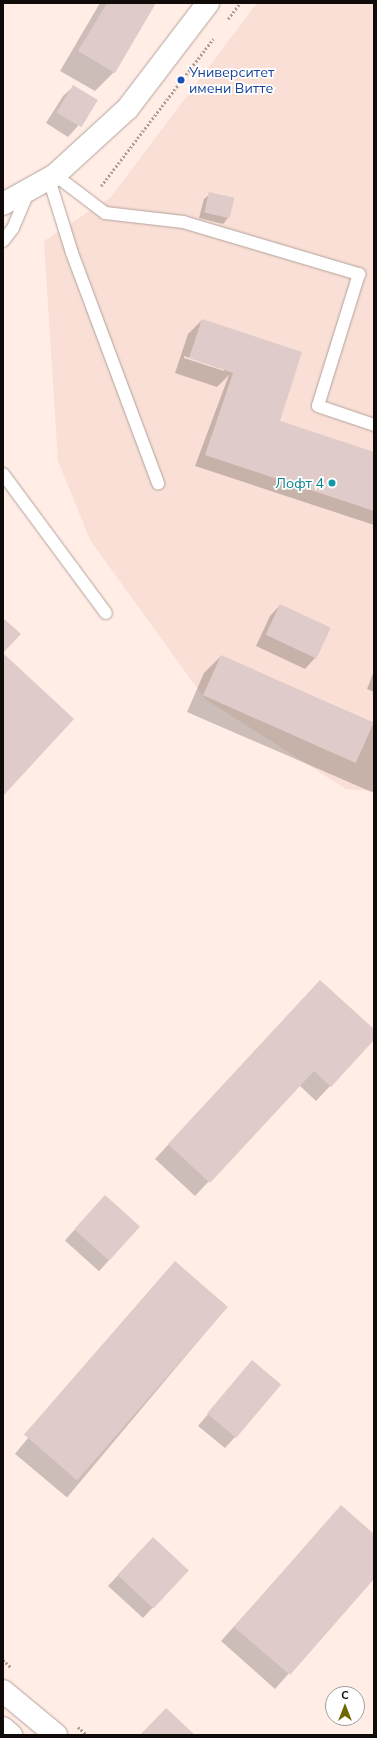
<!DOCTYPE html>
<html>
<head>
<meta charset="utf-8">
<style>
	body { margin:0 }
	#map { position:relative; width:377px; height:1738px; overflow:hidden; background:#ffede6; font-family:Mulish,sans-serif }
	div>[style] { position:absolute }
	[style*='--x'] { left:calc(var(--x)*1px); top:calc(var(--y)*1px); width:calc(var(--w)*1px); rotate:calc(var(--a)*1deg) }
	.built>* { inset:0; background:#f9dfd5 }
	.shadow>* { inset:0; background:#0003; transform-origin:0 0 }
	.building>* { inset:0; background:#dfcbc9; transform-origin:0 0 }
	.path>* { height:2.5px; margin-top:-1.25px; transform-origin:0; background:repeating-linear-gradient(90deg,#ad9f9a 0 2px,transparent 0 4px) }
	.roads { filter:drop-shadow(0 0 1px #b3a29c) drop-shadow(0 0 1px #b3a29c) }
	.lane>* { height:12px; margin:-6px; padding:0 6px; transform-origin:6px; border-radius:6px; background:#fff }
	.street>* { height:22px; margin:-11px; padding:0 11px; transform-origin:11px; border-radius:11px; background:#fff }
	.dots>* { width:11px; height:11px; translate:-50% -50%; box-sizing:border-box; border:2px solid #fff; border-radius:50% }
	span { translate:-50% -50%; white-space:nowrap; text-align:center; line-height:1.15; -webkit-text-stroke:3.5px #fff; paint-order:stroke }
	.transit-label { font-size:14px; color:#164399 }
	.left { translate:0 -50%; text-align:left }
	.culture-label { font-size:14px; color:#0d838f }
	.right { translate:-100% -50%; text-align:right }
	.frame { position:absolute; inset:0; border:4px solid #100a08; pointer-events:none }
	.north { position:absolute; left:325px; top:1686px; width:40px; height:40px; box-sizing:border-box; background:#fff; border:1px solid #9f9d9c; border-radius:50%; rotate:0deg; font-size:11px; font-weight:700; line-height:16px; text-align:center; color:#100a08 }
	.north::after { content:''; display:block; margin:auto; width:14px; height:18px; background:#6d6800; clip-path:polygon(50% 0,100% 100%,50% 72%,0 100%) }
</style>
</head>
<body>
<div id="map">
	<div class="built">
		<div style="clip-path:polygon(257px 3px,374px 3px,374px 791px,346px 789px,205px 699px,90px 540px,58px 461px,44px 241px,111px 197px)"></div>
	</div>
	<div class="shadow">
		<div style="clip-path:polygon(100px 3px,155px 3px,114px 72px,95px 91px,60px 71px)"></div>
		<div style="clip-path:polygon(74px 86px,78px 126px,68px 137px,46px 123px,63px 96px)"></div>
		<div style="clip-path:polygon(210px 194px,228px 218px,223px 224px,199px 218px,204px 199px)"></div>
		<div style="clip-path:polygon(evenodd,202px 320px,279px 421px,374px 453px,374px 525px,195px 466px,229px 375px,217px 387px,175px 373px,188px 334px,202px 320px,184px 356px,224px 369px,224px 371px,184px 358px,184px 356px)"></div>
		<div style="clip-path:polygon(280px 605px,315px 658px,305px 669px,256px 646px,270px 616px)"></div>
		<div style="clip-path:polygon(221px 656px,374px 723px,374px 793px,187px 712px,204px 673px)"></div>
		<div style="clip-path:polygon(374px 671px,374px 692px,367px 689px)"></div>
		<div style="clip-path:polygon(306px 996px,374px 1030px,374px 1039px,316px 1101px,299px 1085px,195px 1196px,155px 1159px)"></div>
		<div style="left:105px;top:1196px;width:46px;height:60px;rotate:42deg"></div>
		<div style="left:175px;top:1263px;width:68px;height:249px;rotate:40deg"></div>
		<div style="clip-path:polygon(252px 1362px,235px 1437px,225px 1448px,198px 1426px)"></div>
		<div style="clip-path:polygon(341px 1507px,374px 1535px,374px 1577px,275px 1689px,221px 1641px)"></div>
		<div style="clip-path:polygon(142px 1549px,188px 1570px,143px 1618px,108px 1586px)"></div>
	</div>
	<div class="building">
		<div style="clip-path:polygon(107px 3px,156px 3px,115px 73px,78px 51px)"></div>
		<div style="left:73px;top:85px;width:29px;height:32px;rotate:31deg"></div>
		<div style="left:209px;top:192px;width:26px;height:21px;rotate:13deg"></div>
		<div style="clip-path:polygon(202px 319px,302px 352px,280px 421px,374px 452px,374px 511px,205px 455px,233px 373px,189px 358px)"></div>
		<div style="left:280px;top:604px;width:56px;height:34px;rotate:25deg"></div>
		<div style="clip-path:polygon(3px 618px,21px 634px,3px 653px,74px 719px,3px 796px)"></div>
		<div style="left:221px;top:655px;width:167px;height:44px;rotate:24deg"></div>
		<div style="clip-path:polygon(320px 980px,374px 1029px,374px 1040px,331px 1087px,314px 1071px,210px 1183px,168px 1144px)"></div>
		<div style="left:105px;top:1195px;width:47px;height:46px;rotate:42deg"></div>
		<div style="left:175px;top:1261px;width:70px;height:230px;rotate:41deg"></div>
		<div style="left:252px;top:1360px;width:38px;height:70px;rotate:40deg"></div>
		<div style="clip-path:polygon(341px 1505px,374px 1534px,374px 1579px,290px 1675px,234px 1627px)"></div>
		<div style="left:153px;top:1537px;width:49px;height:52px;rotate:43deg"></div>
		<div style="clip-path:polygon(166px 1708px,195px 1735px,140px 1735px)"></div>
	</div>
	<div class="path">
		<div style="--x:228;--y:19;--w:20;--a:-53"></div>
		<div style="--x:101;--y:186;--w:185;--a:-52.7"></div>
		<div style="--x:3;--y:1660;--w:12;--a:42"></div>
		<div style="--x:78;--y:1727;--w:12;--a:42"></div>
	</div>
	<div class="roads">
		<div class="lane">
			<div style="--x:55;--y:175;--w:63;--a:37.2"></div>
			<div style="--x:105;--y:213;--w:79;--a:6.6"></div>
			<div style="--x:183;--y:222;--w:184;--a:16.5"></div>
			<div style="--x:359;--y:274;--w:138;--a:107.3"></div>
			<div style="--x:318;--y:406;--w:59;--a:18.7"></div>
			<div style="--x:49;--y:179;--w:77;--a:72.7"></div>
			<div style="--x:72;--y:253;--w:246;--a:69.5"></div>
			<div style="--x:3;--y:241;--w:16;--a:-52"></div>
			<div style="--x:13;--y:228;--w:39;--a:-67"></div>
			<div style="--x:3;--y:474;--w:173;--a:53.5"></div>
		</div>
		<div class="street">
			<div style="--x:3;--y:204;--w:60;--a:-29.1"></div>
			<div style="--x:55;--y:175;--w:99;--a:-42.5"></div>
			<div style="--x:128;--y:108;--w:132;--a:-52.7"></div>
			<div style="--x:3;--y:1691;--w:69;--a:39.7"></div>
			<div style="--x:3;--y:1728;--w:11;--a:41"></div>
		</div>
	</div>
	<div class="dots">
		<div style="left:181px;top:80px;background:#1a4fb4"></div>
		<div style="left:332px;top:483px;background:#0f9aa8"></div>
	</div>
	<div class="transit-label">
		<span class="left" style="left:189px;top:80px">Университет<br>имени Витте</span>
	</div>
	<div class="culture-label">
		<span class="right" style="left:324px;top:483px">Лофт 4</span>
	</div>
	<div class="frame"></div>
	<div class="north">С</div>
</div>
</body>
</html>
